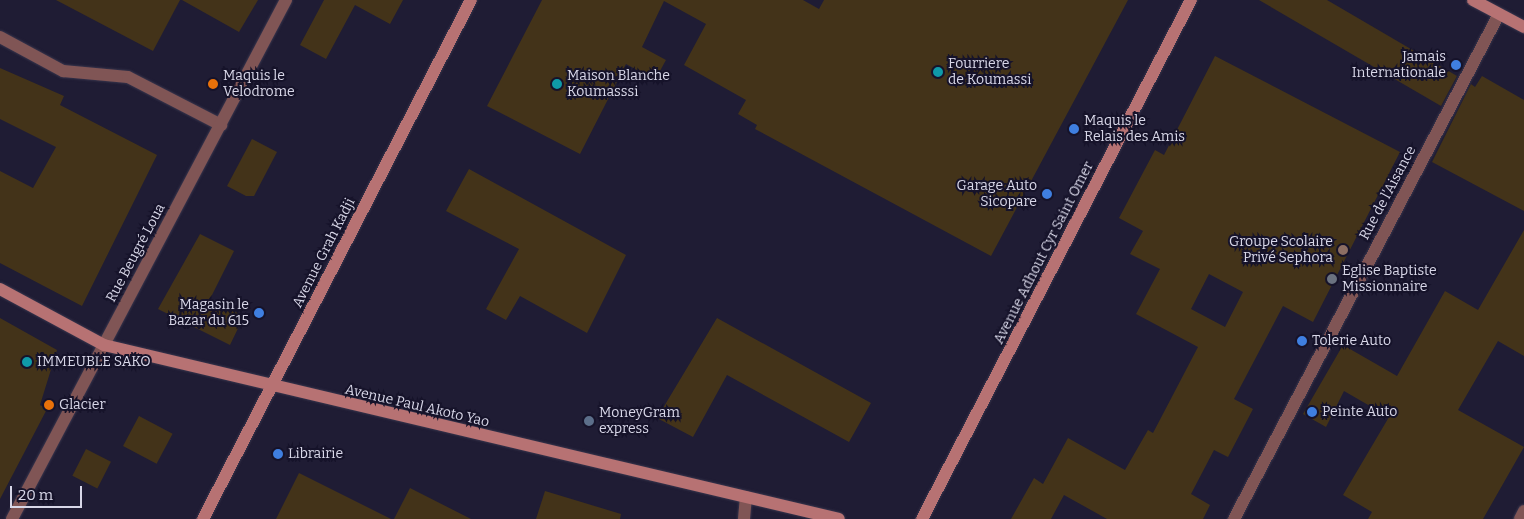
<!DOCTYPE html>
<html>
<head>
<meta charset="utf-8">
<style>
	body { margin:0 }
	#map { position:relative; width:1524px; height:519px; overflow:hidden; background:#1f1c34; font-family:Bitter,serif }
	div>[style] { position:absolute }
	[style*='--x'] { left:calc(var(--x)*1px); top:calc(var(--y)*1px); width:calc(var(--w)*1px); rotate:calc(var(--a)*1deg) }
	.building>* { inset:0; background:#433319; transform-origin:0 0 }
	.roads { filter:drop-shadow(0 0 1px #39364d) drop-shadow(0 0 1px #39364d) }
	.street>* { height:12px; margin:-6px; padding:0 6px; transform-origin:6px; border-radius:6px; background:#805555 }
	.secondary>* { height:12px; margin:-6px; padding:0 6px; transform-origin:6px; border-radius:6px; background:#b77273 }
	.dots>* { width:14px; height:14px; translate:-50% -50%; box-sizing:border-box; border:2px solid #16132a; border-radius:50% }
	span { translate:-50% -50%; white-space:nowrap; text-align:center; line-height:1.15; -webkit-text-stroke:4px #16132a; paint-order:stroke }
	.poi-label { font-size:14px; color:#d8d7e8 }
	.right { translate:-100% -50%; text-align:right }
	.left { translate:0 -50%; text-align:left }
	.street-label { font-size:14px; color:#d8d7e8 }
	.scale { position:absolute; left:10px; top:486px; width:72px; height:22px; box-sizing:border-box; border:2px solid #d8d7e8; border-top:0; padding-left:6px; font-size:15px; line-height:18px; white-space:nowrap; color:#d8d7e8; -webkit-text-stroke:4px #16132a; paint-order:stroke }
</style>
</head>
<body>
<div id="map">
	<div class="building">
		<div style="clip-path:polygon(56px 0,180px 0,153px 51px)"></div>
		<div style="clip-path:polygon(182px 0,258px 0,239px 32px)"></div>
		<div style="clip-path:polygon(324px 0,403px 0,390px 24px,355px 5px,326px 59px,300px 45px)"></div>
		<div style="clip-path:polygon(542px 0,803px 0,819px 9px,824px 0,1128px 0,991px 256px,755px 129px,757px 125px,738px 114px,746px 100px,684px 65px,706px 24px,664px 1px,642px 47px,666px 60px,655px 80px,626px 64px,580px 154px,487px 106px)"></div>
		<div style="clip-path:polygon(1259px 0,1327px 0,1457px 76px,1441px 106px)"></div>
		<div style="clip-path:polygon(evenodd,1215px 56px,1400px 152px,1313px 322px,1283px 306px,1234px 399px,1253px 409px,1228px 457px,1214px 450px,1191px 494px,1210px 505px,1203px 519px,1107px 519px,1064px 495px,1051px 519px,1011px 519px,1034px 478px,1043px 484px,1068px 438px,1125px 470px,1148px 430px,1153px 433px,1198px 347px,1136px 314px,1160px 269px,1130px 254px,1143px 231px,1119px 218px,1155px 150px,1164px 155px,1215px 56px,1209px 274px,1243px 292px,1225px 327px,1191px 309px,1209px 274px)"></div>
		<div style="clip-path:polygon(0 68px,64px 96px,60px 105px,157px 155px,82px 306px,0 263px,0 171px,33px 188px,56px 147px,0 119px)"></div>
		<div style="clip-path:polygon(1482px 76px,1524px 100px,1524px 211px,1432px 162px,1471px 84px,1475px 87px)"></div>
		<div style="clip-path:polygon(252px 139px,277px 152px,254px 196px,246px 196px,227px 186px)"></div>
		<div style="clip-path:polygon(469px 169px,626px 255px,587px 333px,520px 296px,506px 320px,486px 309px,519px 249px,446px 211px)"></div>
		<div style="clip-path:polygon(1524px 230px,1524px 356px,1498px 341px,1458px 410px,1524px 447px,1483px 519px,1368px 519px,1372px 512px,1343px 495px,1389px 417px,1344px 391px,1326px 427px,1303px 414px,1343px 345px,1397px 376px,1445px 291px,1478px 310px)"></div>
		<div style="clip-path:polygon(200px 234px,234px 251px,210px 299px,244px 316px,230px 345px,158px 309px)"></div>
		<div style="clip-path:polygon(0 318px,57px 350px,40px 405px,47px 409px,0 499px)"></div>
		<div style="clip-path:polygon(717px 318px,871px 403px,849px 442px,727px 375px,693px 437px,657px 418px)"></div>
		<div style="left:139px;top:416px;width:38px;height:34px;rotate:28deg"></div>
		<div style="left:86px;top:449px;width:28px;height:30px;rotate:27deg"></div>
		<div style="clip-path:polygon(299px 473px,391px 519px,276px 519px)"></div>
		<div style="clip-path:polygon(410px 488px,471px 519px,394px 519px)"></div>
		<div style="clip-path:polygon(545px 491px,621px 514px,620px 519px,536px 519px)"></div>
	</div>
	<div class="roads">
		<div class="street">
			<div style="--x:0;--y:37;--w:72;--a:28.4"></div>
			<div style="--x:63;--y:71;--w:65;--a:5.3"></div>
			<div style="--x:128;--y:77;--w:105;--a:27.3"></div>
			<div style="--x:12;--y:519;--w:587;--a:-62.17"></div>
			<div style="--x:744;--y:519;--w:22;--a:-85"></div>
			<div style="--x:1234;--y:519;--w:570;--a:-62.31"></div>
			<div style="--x:1520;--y:519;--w:9;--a:-63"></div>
		</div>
		<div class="secondary">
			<div style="--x:1473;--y:0;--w:58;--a:27.9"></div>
			<div style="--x:0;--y:289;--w:118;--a:28.3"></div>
			<div style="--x:104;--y:345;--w:755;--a:13.32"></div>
			<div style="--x:203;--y:519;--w:584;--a:-62.69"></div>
			<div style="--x:922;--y:519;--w:585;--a:-62.6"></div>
		</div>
	</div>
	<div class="dots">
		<div style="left:1456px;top:65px;background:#3f7fe0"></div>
		<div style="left:938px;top:72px;background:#0f9aa8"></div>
		<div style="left:213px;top:84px;background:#e8710a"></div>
		<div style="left:557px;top:84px;background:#0f9aa8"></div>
		<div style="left:1074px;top:129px;background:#3f7fe0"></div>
		<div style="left:1047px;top:194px;background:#3f7fe0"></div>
		<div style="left:1343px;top:250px;background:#8d6e63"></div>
		<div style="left:1332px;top:279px;background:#6b7280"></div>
		<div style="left:259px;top:313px;background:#3f7fe0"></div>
		<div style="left:1302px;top:341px;background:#3f7fe0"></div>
		<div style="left:27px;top:362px;background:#0f9aa8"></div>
		<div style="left:49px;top:405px;background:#e8710a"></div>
		<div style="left:1312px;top:412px;background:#3f7fe0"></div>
		<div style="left:589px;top:421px;background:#5c6f8a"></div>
		<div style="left:278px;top:454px;background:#3f7fe0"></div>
	</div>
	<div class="poi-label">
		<span class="right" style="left:1446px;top:65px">Jamais<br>Internationale</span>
		<span class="left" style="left:948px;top:72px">Fourriere<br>de Koumassi</span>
		<span class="left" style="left:223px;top:84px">Maquis le<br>Velodrome</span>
		<span class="left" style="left:567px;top:84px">Maison Blanche<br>Koumasssi</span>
		<span class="left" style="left:1084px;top:129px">Maquis le<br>Relais des Amis</span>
		<span class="right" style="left:1037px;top:194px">Garage Auto<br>Sicopare</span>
		<span class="right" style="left:1333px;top:250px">Groupe Scolaire<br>Privé Sephora</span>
		<span class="left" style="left:1342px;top:279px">Eglise Baptiste<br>Missionnaire</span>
		<span class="right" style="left:249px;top:313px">Magasin le<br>Bazar du 615</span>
		<span class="left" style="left:1312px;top:341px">Tolerie Auto</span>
		<span class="left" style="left:37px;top:362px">IMMEUBLE SAKO</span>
		<span class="left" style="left:59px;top:405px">Glacier</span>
		<span class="left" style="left:1322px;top:412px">Peinte Auto</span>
		<span class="left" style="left:599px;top:421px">MoneyGram<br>express</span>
		<span class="left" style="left:288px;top:454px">Librairie</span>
	</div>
	<div class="street-label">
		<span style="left:1388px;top:193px;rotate:-62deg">Rue de l'Aisance</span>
		<span style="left:136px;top:253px;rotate:-62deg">Rue Beugré Loua</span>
		<span style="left:324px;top:253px;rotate:-63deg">Avenue Grah Kadji</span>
		<span style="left:1044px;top:253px;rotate:-63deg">Avenue Adhout Cyr Saint Omer</span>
		<span style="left:417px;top:406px;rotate:13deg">Avenue Paul Akoto Yao</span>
	</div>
	<div class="scale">20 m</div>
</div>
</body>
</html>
